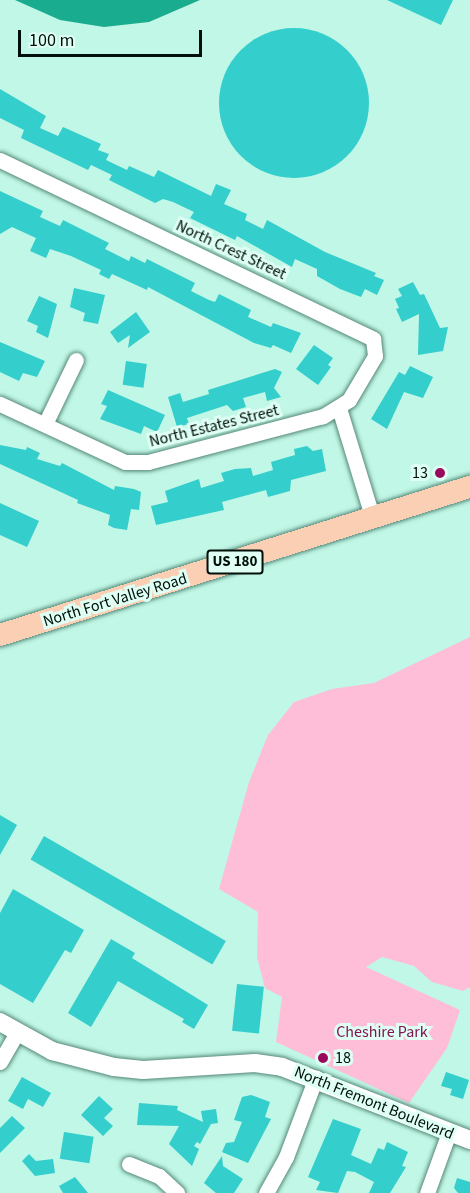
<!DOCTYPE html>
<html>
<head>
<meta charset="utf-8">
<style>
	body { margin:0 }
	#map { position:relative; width:470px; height:1193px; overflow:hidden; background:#c1f7e6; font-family:"Source Sans 3",sans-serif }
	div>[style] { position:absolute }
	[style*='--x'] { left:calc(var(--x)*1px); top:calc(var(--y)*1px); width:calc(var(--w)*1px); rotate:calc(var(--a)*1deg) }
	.green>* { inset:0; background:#febed7 }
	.water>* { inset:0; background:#1aac8e }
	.building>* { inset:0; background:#34cecc; transform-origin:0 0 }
	.round { border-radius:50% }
	.roads { filter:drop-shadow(0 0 2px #558879) drop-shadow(0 0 2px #558879) }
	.minor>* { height:15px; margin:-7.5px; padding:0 7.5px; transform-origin:7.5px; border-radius:7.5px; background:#fff }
	.tertiary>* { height:18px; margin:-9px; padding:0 9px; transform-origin:9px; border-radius:9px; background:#fff }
	.primary>* { height:22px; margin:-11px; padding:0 11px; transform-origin:11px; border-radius:11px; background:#facfb3 }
	.dots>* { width:16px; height:16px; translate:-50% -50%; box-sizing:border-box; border:3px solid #dffff5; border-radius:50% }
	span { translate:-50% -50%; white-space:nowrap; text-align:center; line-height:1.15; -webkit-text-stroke:6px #dffff5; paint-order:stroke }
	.shield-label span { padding:2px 4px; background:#dffff5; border:2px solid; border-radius:4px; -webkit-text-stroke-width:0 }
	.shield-label { font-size:15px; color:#000f0a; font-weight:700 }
	.street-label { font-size:16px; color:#000f0a }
	.poi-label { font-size:16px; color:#000f0a }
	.right { translate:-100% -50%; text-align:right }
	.left { translate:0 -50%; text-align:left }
	.park-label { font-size:16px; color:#82144f }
	.scale { position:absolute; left:18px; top:30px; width:184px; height:27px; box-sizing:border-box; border:3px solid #000f0a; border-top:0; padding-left:8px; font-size:18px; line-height:21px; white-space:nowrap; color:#000f0a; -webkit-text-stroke:4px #dffff5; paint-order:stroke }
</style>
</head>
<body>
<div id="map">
	<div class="green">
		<div style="clip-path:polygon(470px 637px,470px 987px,463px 991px,432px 982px,414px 966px,382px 957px,366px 967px,460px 1010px,447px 1048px,409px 1103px,276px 1042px,282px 997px,265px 988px,257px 957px,258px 912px,219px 889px,249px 782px,268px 735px,294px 702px,332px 689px,374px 683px)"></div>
	</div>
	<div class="water">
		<div style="clip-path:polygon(15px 0,200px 0,149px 22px,104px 27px,60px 20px)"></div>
	</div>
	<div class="building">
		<div style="clip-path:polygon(387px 0,453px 0,441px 25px)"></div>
		<div class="round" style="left:219px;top:28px;width:150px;height:150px"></div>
		<div style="clip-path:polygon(0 89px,46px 116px,40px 128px,58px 136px,63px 127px,101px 144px,98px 150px,109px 154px,106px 160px,127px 170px,129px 166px,154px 177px,158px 170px,211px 196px,216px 184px,231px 190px,224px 204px,247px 214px,245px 220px,263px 229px,267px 220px,325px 252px,376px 273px,374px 276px,384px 280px,377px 295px,365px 289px,361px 297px,340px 289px,317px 276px,317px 269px,295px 259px,292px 267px,237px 236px,235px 240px,190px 218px,194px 212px,173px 202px,163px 199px,155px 203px,109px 180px,112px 175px,91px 165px,88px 170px,21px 138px,24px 130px,0 118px)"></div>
		<div style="clip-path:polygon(0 191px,43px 211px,40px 217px,60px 226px,63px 220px,109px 243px,105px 249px,129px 261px,131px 256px,145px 263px,147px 259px,195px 283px,191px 291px,209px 300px,215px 302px,219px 294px,251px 310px,248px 317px,271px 327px,273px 323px,301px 333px,291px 353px,273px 345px,271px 348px,254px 343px,148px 287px,147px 290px,112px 274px,109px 279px,99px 274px,101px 270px,71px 256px,50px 249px,46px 258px,30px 251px,36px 238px,12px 227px,0 234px)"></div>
		<div style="clip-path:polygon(413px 282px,420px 295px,424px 294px,440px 328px,448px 327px,443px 351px,418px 355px,419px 314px,402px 322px,396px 309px,399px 308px,395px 299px,402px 296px,398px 289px)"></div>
		<div style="clip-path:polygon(74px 288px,105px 295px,98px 324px,83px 321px,85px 313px,70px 307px)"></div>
		<div style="clip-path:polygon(39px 296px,57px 304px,48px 338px,36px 332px,38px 326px,27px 321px)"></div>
		<div style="clip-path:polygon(136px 312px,150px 332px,128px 348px,130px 335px,118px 343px,110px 332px)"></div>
		<div style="clip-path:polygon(0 342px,45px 361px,37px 377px,23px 373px,19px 381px,0 372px)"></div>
		<div style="clip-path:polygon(314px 345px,333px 358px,328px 365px,331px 367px,318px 385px,296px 369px)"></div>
		<div style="left:126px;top:361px;width:21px;height:24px;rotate:8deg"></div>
		<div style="clip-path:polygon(410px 366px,433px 377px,423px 398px,404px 392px,387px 429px,371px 419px,399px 372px,405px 375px)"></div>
		<div style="clip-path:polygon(275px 369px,282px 372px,274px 388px,281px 397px,267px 401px,265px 392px,243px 398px,246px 407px,233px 411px,227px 405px,187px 418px,189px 424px,177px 427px,168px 397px,180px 393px,183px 402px,209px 394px,208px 390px)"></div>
		<div style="clip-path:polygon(108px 390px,165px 415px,157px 432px,144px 426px,141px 434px,100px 419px,107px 406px,101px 404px)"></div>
		<div style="clip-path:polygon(0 445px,26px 450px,27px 447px,40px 453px,37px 459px,60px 466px,62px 463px,114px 490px,115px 486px,134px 489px,141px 492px,139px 510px,131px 509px,127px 530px,114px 528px,108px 525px,110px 515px,77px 503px,78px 500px,0 464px)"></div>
		<div style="clip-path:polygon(307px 446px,313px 451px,322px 449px,326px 471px,291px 480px,290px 491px,268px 497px,266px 490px,222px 502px,224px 510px,156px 525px,151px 506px,168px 502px,165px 491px,199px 479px,201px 488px,224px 481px,221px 473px,235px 469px,251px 468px,253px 476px,273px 470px,271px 462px,295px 455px,294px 449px)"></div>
		<div style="clip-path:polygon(0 503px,39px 521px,27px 547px,0 535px)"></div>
		<div style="clip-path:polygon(0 815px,17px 825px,0 855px)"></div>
		<div style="left:44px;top:836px;width:210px;height:27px;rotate:30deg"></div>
		<div style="clip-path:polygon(13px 889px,84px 930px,71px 953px,65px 950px,33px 1003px,0 984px,0 913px)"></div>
		<div style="clip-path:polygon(111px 939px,135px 953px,132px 958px,208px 1005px,194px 1029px,182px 1022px,184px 1019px,118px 981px,91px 1027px,68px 1013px)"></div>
		<div style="left:237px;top:984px;width:27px;height:47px;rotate:6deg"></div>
		<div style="clip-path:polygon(446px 1072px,469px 1080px,463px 1099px,450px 1095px,452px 1089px,441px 1086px)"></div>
		<div style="clip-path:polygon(22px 1077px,51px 1093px,43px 1107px,28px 1099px,23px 1109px,8px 1101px)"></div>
		<div style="clip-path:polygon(251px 1095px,270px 1102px,265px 1117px,271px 1119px,248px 1163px,222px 1152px,226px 1143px,234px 1142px,242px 1122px,234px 1120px,242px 1097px)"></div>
		<div style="clip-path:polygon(99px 1096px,113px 1109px,104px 1118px,113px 1126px,103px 1136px,81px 1115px)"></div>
		<div style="clip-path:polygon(139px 1103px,178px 1106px,177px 1110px,203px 1122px,201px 1111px,216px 1109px,218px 1123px,211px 1124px,200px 1144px,197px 1142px,194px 1146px,199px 1149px,192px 1166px,169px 1144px,179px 1126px,137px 1125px)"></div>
		<div style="clip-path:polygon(12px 1116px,25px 1128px,0 1153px,0 1128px)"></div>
		<div style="clip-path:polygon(333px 1119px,361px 1129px,351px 1155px,371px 1164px,378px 1148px,384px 1150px,387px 1142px,408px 1152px,402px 1166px,406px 1167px,390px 1193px,369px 1193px,374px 1182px,355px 1172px,347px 1171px,338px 1193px,316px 1190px,320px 1182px,308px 1177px)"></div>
		<div style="left:64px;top:1132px;width:30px;height:27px;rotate:9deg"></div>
		<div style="clip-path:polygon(29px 1154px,36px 1161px,53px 1159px,55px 1173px,35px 1176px,22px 1161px)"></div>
		<div style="clip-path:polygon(222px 1156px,223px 1166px,243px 1179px,234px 1193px,216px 1193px,204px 1183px)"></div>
		<div style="clip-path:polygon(75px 1177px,88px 1193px,63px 1193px,59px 1186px)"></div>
		<div style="clip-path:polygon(457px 1178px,470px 1182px,470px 1193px,458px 1193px,454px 1188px)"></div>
	</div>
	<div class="roads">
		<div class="minor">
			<div style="--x:0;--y:160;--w:414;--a:25.6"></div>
			<div style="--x:373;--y:339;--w:17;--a:83"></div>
			<div style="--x:375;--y:356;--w:51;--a:120.6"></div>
			<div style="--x:349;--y:400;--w:31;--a:148"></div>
			<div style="--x:323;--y:416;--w:181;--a:165.3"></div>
			<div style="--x:148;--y:462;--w:23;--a:180"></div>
			<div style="--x:125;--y:462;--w:138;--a:-155.1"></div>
			<div style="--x:339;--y:408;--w:113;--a:73"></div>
			<div style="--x:45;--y:424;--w:71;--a:-64.2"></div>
			<div style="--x:0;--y:1062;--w:34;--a:-60"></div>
			<div style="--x:129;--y:1164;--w:32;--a:22"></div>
			<div style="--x:159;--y:1176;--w:25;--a:43"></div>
			<div style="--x:266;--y:1193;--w:41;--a:-60.9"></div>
			<div style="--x:286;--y:1157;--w:85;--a:-69.4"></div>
			<div style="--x:427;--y:1193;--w:62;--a:-70.1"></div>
		</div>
		<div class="tertiary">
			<div style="--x:0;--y:1022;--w:60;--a:29.1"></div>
			<div style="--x:52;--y:1051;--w:64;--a:14.5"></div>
			<div style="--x:114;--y:1067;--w:29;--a:6"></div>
			<div style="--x:143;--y:1070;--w:112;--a:-3.6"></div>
			<div style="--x:255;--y:1063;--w:27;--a:8"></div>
			<div style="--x:282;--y:1067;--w:202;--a:21.2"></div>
		</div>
		<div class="primary">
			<div style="--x:0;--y:635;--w:493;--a:-17.5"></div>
		</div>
	</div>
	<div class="dots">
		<div style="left:440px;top:473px;background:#990a5c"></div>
		<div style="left:323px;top:1058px;background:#990a5c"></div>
	</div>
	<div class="shield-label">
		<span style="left:235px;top:562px">US 180</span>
	</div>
	<div class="street-label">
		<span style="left:231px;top:250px;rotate:25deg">North Crest Street</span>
		<span style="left:214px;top:426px;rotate:-14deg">North Estates Street</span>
		<span style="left:115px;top:600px;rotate:-17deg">North Fort Valley Road</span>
		<span style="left:374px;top:1103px;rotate:22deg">North Fremont Boulevard</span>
	</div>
	<div class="poi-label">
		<span class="right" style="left:428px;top:473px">13</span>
		<span class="left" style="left:335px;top:1058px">18</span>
	</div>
	<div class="park-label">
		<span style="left:382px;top:1032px">Cheshire Park</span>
	</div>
	<div class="scale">100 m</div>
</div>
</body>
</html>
